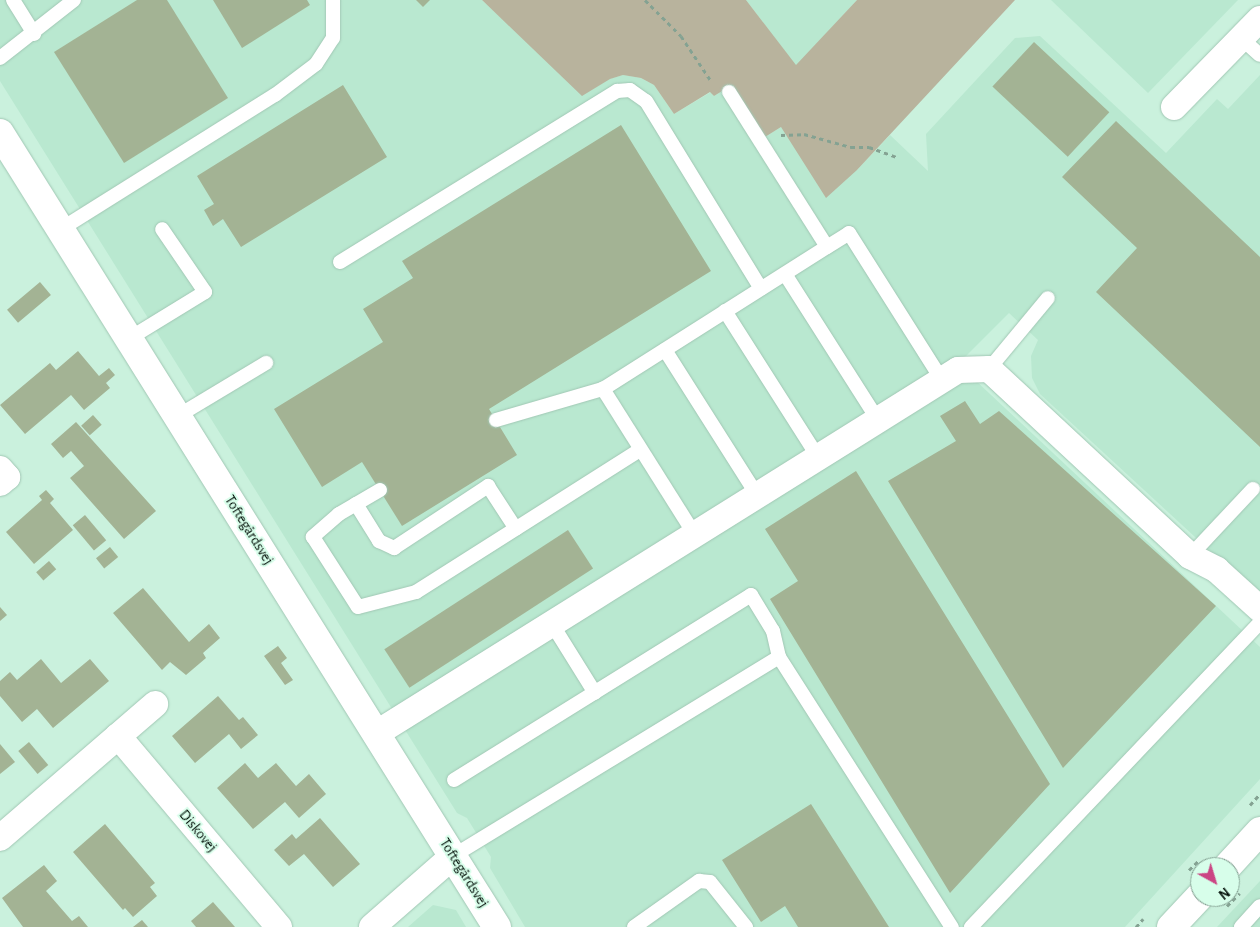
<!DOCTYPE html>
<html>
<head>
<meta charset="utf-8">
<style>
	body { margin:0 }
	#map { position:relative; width:1260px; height:927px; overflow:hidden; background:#caf1dd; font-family:"Alegreya Sans",sans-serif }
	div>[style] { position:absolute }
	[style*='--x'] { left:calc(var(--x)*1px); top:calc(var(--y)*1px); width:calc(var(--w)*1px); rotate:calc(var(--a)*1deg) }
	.built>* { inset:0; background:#b9e8d0 }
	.green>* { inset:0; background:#b8b39d }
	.building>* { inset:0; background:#a3b394; transform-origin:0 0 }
	.path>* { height:3px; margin-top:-1.5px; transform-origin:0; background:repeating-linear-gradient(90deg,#84a292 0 4px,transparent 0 8px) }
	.roads { filter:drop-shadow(0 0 1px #a1c7b4) drop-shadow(0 0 1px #a1c7b4) }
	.lane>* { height:14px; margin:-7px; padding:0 7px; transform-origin:7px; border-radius:7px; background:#fff }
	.street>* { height:26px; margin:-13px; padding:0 13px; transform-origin:13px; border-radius:13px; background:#fff }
	.secondary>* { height:28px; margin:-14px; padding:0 14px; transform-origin:14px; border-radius:14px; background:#fff }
	.primary>* { height:28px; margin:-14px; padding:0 14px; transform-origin:14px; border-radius:14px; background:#fff }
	span { translate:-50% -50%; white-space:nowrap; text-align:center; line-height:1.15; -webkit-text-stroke:4px #d7feea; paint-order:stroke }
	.street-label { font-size:15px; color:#030f08 }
	.north { position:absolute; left:1190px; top:857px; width:50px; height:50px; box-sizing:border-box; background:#d7feea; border:1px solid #829e90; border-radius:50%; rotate:141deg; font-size:14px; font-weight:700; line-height:20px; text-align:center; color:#030f08 }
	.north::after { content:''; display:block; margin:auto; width:18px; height:22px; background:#cb4584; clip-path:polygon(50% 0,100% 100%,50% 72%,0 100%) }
</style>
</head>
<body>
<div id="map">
	<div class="built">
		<div style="clip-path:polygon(0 0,482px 0,582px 95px,609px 79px,623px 75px,641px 78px,654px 85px,674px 114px,711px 92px,714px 96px,732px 85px,765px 137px,781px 127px,857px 170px,890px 135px,928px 171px,926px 134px,1015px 38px,1040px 36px,1166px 153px,1217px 99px,1228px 109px,1260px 75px,1260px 597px,1040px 394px,1032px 378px,1031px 356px,1038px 340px,1009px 313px,958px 364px,1260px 647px,1260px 779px,1125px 927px,525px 927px,490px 868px,491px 857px,467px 818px,457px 813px,0 81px)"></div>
		<div style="clip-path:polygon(746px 0,857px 0,796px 66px)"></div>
		<div style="clip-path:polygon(1051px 0,1238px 0,1148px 93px)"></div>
		<div style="clip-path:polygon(1260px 881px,1260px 927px,1217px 927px)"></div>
		<div style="clip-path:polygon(433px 905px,456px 910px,466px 927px,408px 927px)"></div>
	</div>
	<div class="green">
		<div style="clip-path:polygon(482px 0,746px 0,796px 65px,857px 0,1015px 0,857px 170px,826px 198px,781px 127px,765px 137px,732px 85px,714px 96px,710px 92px,674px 114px,654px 85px,641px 78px,623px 75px,610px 79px,582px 96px)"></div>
	</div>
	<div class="building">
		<div style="clip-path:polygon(137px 0,167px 0,228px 98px,124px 163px,54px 52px)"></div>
		<div style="clip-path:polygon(213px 0,307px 0,310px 5px,242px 48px)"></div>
		<div style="clip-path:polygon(416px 0,430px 0,423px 7px)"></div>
		<div style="left:1034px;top:42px;width:103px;height:61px;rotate:43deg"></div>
		<div style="clip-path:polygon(343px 85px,387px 157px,241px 247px,223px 219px,213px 226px,204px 210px,214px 204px,197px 176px)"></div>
		<div style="clip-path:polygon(1116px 121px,1260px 257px,1260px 447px,1096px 292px,1137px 248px,1062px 177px)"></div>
		<div style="clip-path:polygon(621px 125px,711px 271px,489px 409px,517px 455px,402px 526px,362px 462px,322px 487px,274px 409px,383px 342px,363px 309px,413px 278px,402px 261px)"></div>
		<div style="left:40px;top:282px;width:17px;height:43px;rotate:50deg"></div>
		<div style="clip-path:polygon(78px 351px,99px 376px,109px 368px,115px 375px,106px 383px,110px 388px,84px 410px,71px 395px,25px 434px,0 405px,50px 363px,56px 370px)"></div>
		<div style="clip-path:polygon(965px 401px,980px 424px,999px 411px,1216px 606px,1063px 768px,888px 481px,956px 441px,940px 416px)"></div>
		<div style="left:93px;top:415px;width:13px;height:16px;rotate:48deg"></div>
		<div style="clip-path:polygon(76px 422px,156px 511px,124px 539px,70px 478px,84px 466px,71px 451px,63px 458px,51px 444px)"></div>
		<div style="clip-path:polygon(856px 471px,1050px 784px,950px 893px,770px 599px,798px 581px,765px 529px)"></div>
		<div style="clip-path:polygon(46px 490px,54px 499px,50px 503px,73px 530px,34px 564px,6px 532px,42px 500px,39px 496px)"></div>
		<div style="left:85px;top:515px;width:33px;height:16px;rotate:50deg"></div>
		<div style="left:568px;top:530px;width:46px;height:219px;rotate:57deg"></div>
		<div style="left:110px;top:547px;width:13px;height:18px;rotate:51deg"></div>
		<div style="left:49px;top:561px;width:11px;height:17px;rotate:49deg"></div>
		<div style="clip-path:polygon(143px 588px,189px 642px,209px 624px,220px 638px,203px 653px,206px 658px,186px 675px,170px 662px,162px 670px,113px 613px)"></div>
		<div style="clip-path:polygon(0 607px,7px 615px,0 621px)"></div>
		<div style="clip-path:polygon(278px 646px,287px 658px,281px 663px,293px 680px,285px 685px,264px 656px)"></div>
		<div style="clip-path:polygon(41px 659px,61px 683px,90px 659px,109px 681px,53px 728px,37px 709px,22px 722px,0 696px,0 681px,10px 672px,17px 680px)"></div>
		<div style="clip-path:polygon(218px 696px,239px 720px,243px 717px,258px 735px,241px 749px,229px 734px,195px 763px,172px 736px)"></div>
		<div style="left:29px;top:742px;width:30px;height:14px;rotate:50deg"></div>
		<div style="clip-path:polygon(0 744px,15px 762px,0 774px)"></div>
		<div style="clip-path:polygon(245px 763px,258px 778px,276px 763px,296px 786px,309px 774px,326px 794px,299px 818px,285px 802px,253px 829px,217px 788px)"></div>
		<div style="clip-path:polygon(811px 804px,889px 927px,798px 927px,785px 906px,761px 922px,722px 860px)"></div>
		<div style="clip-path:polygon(320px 818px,360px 864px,333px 887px,304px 854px,289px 866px,274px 850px,292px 834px,296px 839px)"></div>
		<div style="clip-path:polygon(105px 824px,155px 883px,150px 887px,157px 896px,133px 917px,125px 908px,123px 910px,73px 852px)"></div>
		<div style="clip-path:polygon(44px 865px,57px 881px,46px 891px,72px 921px,79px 916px,88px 927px,23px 927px,2px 898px)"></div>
		<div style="clip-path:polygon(213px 902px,235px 927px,196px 927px,191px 921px)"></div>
		<div style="clip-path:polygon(142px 920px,148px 927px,133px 927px)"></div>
	</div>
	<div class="path">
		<div style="--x:645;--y:0;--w:51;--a:45"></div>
		<div style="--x:681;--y:36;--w:54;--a:56.3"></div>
		<div style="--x:781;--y:135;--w:23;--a:-2"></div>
		<div style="--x:804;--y:134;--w:49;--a:15.5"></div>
		<div style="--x:851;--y:147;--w:18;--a:0"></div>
		<div style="--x:869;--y:147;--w:29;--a:20"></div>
		<div style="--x:1250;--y:805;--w:15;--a:-48"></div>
		<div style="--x:1189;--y:870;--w:16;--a:-45"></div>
		<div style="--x:1227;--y:906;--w:18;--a:-45"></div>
		<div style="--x:1136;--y:927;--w:11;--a:-49"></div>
	</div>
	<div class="roads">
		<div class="lane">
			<div style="--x:13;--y:0;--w:40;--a:58"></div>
			<div style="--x:1241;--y:38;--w:25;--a:42"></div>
			<div style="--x:0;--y:58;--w:94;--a:-38.1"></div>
			<div style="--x:729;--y:92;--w:183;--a:57.7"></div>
			<div style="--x:61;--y:229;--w:252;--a:-32.1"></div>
			<div style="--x:275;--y:95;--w:51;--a:-37.1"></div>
			<div style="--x:316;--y:64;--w:31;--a:-57"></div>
			<div style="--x:333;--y:38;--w:38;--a:-90"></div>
			<div style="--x:340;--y:262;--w:326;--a:-31.7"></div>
			<div style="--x:617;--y:91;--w:13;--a:-4"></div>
			<div style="--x:630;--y:90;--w:19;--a:35"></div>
			<div style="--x:646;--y:101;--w:220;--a:58.5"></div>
			<div style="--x:785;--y:274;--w:173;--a:57.5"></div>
			<div style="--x:725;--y:311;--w:173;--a:57.5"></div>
			<div style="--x:130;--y:338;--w:88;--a:-31.5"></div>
			<div style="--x:205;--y:292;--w:76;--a:-124.3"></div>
			<div style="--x:665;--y:350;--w:172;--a:57.6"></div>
			<div style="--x:989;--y:369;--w:92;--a:-50.3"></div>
			<div style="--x:178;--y:416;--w:103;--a:-31.1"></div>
			<div style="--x:496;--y:420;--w:111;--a:-16.2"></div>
			<div style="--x:380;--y:490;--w:48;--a:149.7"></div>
			<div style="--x:339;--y:514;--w:35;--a:139"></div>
			<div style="--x:313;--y:537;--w:83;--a:57.3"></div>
			<div style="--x:358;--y:607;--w:60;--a:-14.5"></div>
			<div style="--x:416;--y:592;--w:265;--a:-32.4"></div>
			<div style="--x:356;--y:504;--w:44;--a:58.1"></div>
			<div style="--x:379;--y:541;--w:17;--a:25"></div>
			<div style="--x:394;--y:548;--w:113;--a:-33.4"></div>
			<div style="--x:488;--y:486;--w:51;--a:56.9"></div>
			<div style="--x:695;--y:535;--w:173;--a:-122.2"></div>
			<div style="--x:603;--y:389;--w:265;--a:-32.4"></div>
			<div style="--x:827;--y:247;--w:26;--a:-32"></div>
			<div style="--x:849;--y:233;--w:174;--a:57.7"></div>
			<div style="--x:1190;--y:556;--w:92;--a:-46.8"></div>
			<div style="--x:552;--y:624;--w:81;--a:58.1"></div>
			<div style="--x:454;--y:780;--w:350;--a:-31.9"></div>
			<div style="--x:751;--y:595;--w:42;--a:58.6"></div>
			<div style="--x:773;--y:631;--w:27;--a:77"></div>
			<div style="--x:779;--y:657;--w:321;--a:57.4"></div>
			<div style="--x:453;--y:856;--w:382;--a:-31.4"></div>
			<div style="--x:634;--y:927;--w:80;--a:-35.3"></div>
			<div style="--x:699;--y:881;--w:11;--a:5"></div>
			<div style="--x:710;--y:882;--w:58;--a:51.3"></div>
			<div style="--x:971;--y:927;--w:420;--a:-46.5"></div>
			<div style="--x:1241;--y:927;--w:28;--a:-48"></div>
		</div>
		<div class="street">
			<div style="--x:1174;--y:107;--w:123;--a:-45.7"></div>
			<div style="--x:0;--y:469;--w:11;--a:49"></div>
			<div style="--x:7;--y:477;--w:9;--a:139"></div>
			<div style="--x:377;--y:733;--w:685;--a:-32"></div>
			<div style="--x:958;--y:370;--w:31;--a:-2"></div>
			<div style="--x:989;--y:369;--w:275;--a:42.9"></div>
			<div style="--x:1190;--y:556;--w:30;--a:27"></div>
			<div style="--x:1217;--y:570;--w:58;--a:42.2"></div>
			<div style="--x:118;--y:736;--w:250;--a:49.9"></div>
			<div style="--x:0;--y:838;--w:205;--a:-40.8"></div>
			<div style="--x:372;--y:927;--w:108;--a:-41.2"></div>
		</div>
		<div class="secondary">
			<div style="--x:0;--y:133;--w:937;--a:57.96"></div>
		</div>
		<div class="primary">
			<div style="--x:1227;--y:867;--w:49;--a:-47.5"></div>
			<div style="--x:1171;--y:927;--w:42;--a:-46.9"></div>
		</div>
	</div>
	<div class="street-label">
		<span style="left:249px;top:530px;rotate:58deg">Toftegårdsvej</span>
		<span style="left:198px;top:831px;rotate:50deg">Diskovej</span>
		<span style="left:464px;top:873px;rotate:58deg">Toftegårdsvej</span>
	</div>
	<div class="north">N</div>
</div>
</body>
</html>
